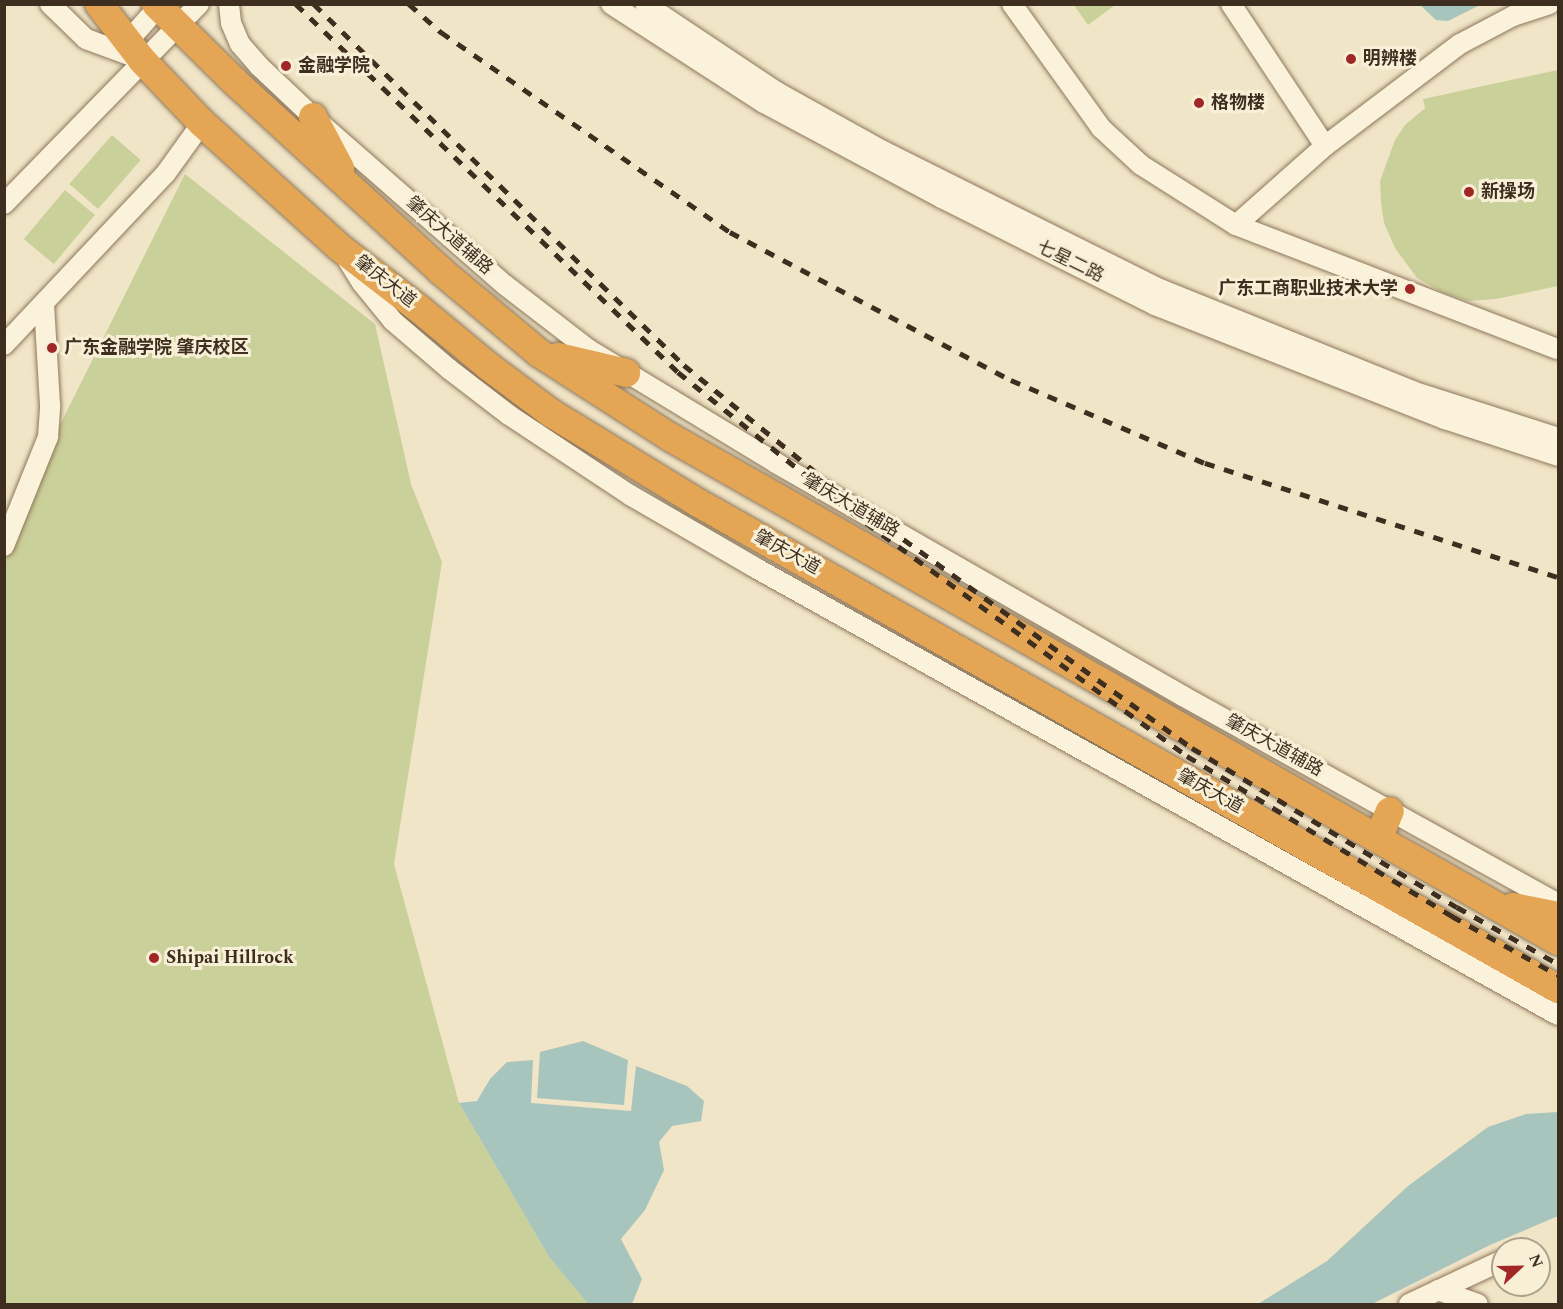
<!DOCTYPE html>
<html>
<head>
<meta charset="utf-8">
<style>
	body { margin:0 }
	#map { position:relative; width:1563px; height:1309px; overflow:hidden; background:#f1e5c7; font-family:Spectral,"Noto Sans SC",serif }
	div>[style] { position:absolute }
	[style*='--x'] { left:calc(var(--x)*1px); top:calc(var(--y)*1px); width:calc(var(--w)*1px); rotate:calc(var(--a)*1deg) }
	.green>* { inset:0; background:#cad099; transform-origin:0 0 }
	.water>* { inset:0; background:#a8c5bd }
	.roads { filter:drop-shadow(0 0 2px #8e775b) drop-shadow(0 0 2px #8e775b) }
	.minor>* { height:20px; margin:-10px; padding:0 10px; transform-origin:10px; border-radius:10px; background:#fbf2db }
	.highway>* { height:28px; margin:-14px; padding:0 14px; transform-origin:14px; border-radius:14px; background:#e4a654 }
	.rail>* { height:4.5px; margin-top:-2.25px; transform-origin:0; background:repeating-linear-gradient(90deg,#3e2e1f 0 10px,transparent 0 20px) }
	.dots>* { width:16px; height:16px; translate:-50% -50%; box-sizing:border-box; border:3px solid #f8efd7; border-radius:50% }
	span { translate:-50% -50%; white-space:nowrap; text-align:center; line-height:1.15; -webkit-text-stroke:6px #f8efd7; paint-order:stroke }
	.poi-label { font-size:18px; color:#3e2e1f; font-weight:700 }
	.left { translate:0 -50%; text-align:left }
	.right { translate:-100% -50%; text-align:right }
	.street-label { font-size:18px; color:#3e2e1f }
	.frame { position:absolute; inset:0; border:6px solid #3e2e1f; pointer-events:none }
	.north { position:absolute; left:1491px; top:1237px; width:60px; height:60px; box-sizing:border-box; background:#f8efd7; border:2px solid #aea28d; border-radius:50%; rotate:68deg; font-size:16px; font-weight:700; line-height:24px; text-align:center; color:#3e2e1f }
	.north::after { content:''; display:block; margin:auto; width:21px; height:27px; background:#a12727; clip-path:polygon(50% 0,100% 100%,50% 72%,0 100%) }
</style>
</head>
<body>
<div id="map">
	<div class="green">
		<div style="clip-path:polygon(1074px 5px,1115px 5px,1088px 25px)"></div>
		<div style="clip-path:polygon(1558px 70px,1558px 286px,1496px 299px,1468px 301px,1444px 293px,1417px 278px,1395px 248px,1384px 223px,1381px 203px,1380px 181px,1395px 140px,1405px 125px,1425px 108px,1423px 99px)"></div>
		<div style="left:112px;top:135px;width:38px;height:65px;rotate:41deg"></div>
		<div style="clip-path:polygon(185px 174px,375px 324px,411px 484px,442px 562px,394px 864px,459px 1103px,549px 1257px,588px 1304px,5px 1304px,4px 558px,39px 467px)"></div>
		<div style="left:65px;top:190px;width:39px;height:64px;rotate:40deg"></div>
	</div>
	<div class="water">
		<div style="clip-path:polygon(1420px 5px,1480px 5px,1448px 21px,1436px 20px)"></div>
		<div style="clip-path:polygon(583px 1041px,628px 1060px,624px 1105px,537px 1098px,540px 1052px)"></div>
		<div style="clip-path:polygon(533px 1060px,531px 1103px,631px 1111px,636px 1066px,687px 1086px,704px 1101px,701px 1121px,672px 1126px,659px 1142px,664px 1170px,645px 1210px,621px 1239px,642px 1279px,632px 1304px,588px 1304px,549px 1257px,459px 1103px,477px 1101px,490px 1079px,507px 1062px)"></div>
		<div style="clip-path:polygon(1558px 1112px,1558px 1216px,1490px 1245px,1372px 1304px,1258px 1304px,1327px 1261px,1408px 1186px,1488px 1127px,1526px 1114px)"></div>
	</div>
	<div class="roads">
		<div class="minor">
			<div style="--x:50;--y:4;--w:50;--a:44.2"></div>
			<div style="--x:86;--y:39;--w:58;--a:20.3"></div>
			<div style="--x:229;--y:4;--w:19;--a:84"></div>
			<div style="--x:231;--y:23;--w:23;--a:67"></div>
			<div style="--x:240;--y:44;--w:29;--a:49"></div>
			<div style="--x:259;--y:66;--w:74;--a:43.4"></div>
			<div style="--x:313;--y:117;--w:255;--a:41.2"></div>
			<div style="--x:505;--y:285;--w:105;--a:37.6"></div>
			<div style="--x:588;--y:349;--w:220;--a:31.2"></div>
			<div style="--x:776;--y:463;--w:469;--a:29.8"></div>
			<div style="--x:1183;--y:696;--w:429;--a:29"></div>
			<div style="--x:611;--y:4;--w:182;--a:32.9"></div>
			<div style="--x:764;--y:103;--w:202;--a:28.1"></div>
			<div style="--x:942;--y:198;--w:238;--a:26.7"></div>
			<div style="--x:1155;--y:305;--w:312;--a:21.5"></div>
			<div style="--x:1445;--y:419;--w:119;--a:18.1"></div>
			<div style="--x:645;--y:4;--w:159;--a:33.7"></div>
			<div style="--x:777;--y:92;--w:121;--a:29.1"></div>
			<div style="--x:883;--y:151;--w:309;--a:26.5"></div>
			<div style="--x:1160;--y:289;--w:272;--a:22"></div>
			<div style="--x:1412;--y:391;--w:153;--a:17.8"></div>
			<div style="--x:1012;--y:4;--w:153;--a:54.3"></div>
			<div style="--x:1101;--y:128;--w:54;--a:42.8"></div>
			<div style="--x:1141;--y:165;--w:112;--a:32.3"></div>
			<div style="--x:1236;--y:225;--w:345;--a:21.1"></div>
			<div style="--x:1231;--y:4;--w:170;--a:56.5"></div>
			<div style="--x:128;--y:41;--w:50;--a:-48.3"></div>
			<div style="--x:4;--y:204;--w:279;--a:-45.7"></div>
			<div style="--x:1236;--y:225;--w:119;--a:-41.6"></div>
			<div style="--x:1325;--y:146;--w:169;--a:-37.1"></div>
			<div style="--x:1460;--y:44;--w:60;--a:-27.8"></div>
			<div style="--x:1513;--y:16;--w:38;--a:-18"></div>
			<div style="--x:347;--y:259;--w:28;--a:58"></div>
			<div style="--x:362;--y:283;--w:49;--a:50.8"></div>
			<div style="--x:393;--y:321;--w:74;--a:40.6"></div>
			<div style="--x:449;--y:369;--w:76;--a:37.5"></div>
			<div style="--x:509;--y:415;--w:145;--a:33.5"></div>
			<div style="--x:630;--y:495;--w:143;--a:30.1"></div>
			<div style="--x:754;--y:567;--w:920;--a:29.13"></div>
			<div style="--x:4;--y:345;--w:236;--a:-46.7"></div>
			<div style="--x:166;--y:173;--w:62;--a:-54.2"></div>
			<div style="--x:4;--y:546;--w:118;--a:-68"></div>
			<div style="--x:48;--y:437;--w:32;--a:-86"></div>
			<div style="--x:50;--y:405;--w:102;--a:-93.4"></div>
			<div style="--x:1438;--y:1290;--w:42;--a:19.3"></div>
			<div style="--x:1409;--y:1304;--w:104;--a:-25.1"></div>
		</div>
		<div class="highway">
			<div style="--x:99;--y:4;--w:71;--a:52.5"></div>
			<div style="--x:142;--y:60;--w:87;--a:46.4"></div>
			<div style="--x:202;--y:123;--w:185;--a:42.1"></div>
			<div style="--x:339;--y:247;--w:98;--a:37.6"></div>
			<div style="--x:417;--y:307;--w:92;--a:39.7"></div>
			<div style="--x:488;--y:366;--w:79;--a:36.7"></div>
			<div style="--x:551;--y:413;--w:169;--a:31.4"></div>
			<div style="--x:695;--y:501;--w:991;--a:29.49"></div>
			<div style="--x:156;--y:4;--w:110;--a:44.6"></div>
			<div style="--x:234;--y:81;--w:281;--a:42.5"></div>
			<div style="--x:441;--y:271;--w:128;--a:39.9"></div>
			<div style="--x:539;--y:353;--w:156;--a:32.7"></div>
			<div style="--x:670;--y:437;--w:1021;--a:29.58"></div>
			<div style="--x:313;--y:117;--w:58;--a:62.1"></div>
			<div style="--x:558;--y:357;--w:70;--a:13.2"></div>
			<div style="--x:1378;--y:839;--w:30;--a:-67"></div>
			<div style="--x:1513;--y:907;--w:46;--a:11.3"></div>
		</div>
	</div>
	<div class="rail">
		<div style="--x:296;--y:4;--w:530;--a:43.93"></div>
		<div style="--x:678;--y:372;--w:221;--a:38.9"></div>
		<div style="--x:850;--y:511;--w:417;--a:36"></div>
		<div style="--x:1187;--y:756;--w:310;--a:31.1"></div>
		<div style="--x:1452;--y:916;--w:121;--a:29.1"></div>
		<div style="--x:314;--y:4;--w:517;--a:44.29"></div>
		<div style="--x:684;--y:365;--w:220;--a:39.1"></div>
		<div style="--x:855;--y:504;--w:416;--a:35.9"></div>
		<div style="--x:1192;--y:748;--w:309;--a:31"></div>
		<div style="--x:1457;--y:907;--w:116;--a:29.4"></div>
		<div style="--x:409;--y:4;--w:43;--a:41.2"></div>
		<div style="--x:441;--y:32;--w:351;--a:34.7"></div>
		<div style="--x:730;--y:232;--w:318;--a:27.8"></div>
		<div style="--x:1011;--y:380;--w:211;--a:23.2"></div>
		<div style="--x:1205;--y:463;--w:371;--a:17.9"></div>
	</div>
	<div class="dots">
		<div style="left:1351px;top:59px;background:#a12727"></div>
		<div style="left:286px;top:66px;background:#a12727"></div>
		<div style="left:1199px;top:103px;background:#a12727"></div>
		<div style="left:1469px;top:192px;background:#a12727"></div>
		<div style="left:1410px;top:289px;background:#a12727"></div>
		<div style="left:52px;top:348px;background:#a12727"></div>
		<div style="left:154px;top:958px;background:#a12727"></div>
	</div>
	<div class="poi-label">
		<span class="left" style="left:1363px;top:59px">明辨楼</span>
		<span class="left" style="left:298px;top:66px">金融学院</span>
		<span class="left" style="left:1211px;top:103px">格物楼</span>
		<span class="left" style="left:1481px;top:192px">新操场</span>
		<span class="right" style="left:1398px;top:289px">广东工商职业技术大学</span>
		<span class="left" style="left:64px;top:348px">广东金融学院 肇庆校区</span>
		<span class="left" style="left:166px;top:958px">Shipai Hillrock</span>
	</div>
	<div class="street-label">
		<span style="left:449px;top:236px;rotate:41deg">肇庆大道辅路</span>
		<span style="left:1070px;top:262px;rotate:26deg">七星二路</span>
		<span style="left:385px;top:282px;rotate:38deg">肇庆大道</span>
		<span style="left:851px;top:506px;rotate:30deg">肇庆大道辅路</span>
		<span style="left:787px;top:553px;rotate:29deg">肇庆大道</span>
		<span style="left:1274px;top:746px;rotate:29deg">肇庆大道辅路</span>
		<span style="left:1210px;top:792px;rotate:29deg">肇庆大道</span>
	</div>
	<div class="frame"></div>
	<div class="north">N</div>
</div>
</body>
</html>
